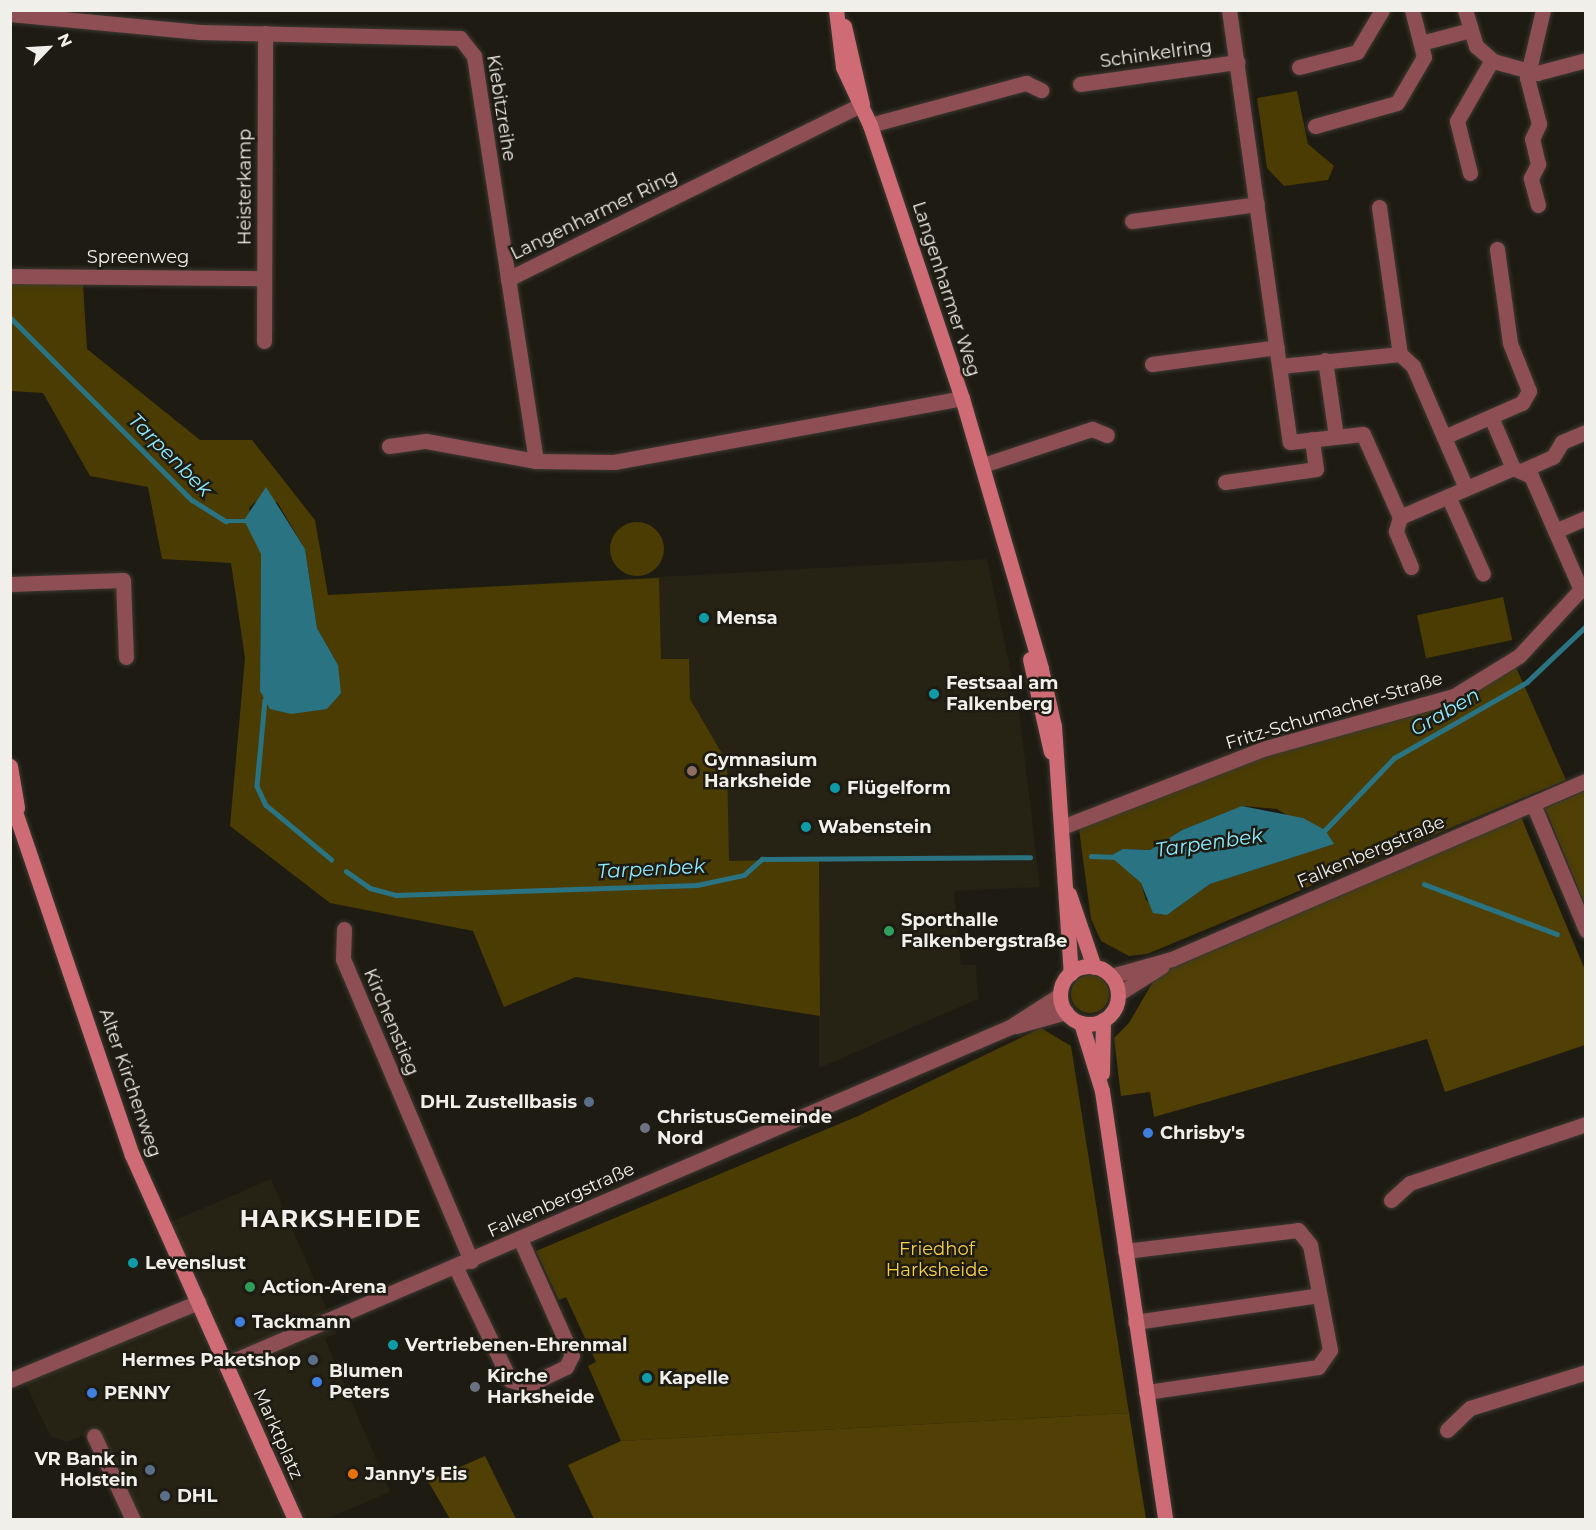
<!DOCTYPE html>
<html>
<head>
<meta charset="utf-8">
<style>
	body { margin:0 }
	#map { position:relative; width:1596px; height:1530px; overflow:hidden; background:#1e1b13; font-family:Montserrat,sans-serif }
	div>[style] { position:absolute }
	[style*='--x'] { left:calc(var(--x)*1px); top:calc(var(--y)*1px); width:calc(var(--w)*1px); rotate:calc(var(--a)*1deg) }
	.built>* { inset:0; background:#262214 }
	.green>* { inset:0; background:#4a3c02; transform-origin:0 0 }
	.round { border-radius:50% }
	.forest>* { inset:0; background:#504005 }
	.water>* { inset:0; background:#2a7382 }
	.stream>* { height:4.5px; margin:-2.25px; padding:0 2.25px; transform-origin:2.25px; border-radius:2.25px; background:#2a7382 }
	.roads { filter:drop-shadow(0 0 2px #3c3931) drop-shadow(0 0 2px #3c3931) }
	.minor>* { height:15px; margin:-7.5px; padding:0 7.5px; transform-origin:7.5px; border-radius:7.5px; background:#8d4f54 }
	.tertiary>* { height:15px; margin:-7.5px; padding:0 7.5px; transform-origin:7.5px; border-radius:7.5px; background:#8d4f54 }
	.secondary>* { height:15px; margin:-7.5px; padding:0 7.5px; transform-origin:7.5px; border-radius:7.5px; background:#ce6b74 }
	.secondary>.ring { margin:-7.5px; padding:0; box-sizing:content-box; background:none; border:15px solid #ce6b74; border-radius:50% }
	.dots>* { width:16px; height:16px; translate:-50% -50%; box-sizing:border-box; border:3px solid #1e1b13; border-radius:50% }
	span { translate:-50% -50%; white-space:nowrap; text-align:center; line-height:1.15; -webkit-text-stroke:5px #1e1b13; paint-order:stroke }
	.street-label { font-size:18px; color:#f1efea }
	.poi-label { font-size:18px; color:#f1efea; font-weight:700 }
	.left { translate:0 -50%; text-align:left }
	.right { translate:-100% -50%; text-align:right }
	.park-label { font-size:18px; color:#f7d048 }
	.water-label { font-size:20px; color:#8deafe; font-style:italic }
	.district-label { font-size:24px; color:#f1efea; font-weight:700; letter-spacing:1.5px }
	.frame { position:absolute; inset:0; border:12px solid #f1efea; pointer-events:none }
	.north { position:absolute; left:18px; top:18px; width:60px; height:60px; -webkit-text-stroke:4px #1e1b13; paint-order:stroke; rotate:65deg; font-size:16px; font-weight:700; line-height:24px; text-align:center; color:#f1efea }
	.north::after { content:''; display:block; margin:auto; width:21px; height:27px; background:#f1efea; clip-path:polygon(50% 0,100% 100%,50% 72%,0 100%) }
</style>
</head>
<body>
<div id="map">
	<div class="built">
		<div style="clip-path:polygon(987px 559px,1019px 710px,1040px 887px,954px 891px,961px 965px,976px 965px,978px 999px,819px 1068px,819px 859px,388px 873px,327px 595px)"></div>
		<div style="clip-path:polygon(271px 1179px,337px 1333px,325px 1339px,390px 1492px,326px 1519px,134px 1519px,88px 1434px,67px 1442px,51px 1437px,22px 1377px,200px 1303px,166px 1224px)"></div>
	</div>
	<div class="green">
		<div style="clip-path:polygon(1297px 91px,1308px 144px,1334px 166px,1328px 180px,1284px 186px,1267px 168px,1257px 98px)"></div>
		<div style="clip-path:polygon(evenodd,10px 284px,83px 284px,87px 349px,200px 440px,252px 440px,315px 520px,328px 595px,659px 578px,661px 659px,689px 659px,690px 699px,727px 762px,729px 861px,819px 859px,820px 1016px,576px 977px,504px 1007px,473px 931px,330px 903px,230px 826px,245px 658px,231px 563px,162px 559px,148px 487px,90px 476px,43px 393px,11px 391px,10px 284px,255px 502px,277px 502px,305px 549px,317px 628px,338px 665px,260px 691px,261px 554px,249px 508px,255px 502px)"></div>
		<div class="round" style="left:610px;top:522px;width:54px;height:54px"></div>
		<div style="left:1503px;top:597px;width:44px;height:88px;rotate:78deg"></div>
		<div style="clip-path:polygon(evenodd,1515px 665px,1566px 780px,1147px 954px,1129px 956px,1101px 941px,1091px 919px,1079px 829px,1269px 755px,1432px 711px,1515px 665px,1243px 806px,1277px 809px,1333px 844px,1210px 884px,1167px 915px,1146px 900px,1141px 883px,1111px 856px,1123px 849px,1150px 850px,1182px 830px,1243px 806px)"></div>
		<div class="round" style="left:1071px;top:975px;width:38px;height:38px"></div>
		<div style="clip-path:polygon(1041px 1028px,1071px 1046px,1129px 1413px,621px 1441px,588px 1366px,596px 1362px,566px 1297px,559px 1300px,536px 1251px,858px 1116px)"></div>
	</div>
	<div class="forest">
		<div style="clip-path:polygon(1585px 791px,1585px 905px,1545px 808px)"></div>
		<div style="clip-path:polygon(1521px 817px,1585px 970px,1585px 1045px,1445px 1092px,1427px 1039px,1154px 1117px,1150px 1092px,1121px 1096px,1114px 1038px,1129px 1023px,1157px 975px)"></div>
		<div style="clip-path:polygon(1129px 1413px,1146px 1519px,594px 1519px,568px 1465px,621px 1441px)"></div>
		<div style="clip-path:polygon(485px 1456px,516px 1519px,450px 1519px,428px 1481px)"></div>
	</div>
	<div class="water">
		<div style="clip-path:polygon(266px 487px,305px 549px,317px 628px,338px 665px,341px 693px,327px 709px,291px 714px,270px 709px,260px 691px,261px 554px,244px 520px)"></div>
		<div style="clip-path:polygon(1242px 806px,1303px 818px,1325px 830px,1334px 844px,1210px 884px,1167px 915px,1153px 913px,1141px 883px,1110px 856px,1123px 849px,1150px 850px,1182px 830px)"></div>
	</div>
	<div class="stream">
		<div style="--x:10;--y:317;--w:258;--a:45.2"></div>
		<div style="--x:192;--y:500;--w:40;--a:32"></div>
		<div style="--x:226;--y:521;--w:22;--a:0"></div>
		<div style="--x:265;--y:700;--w:86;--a:95.3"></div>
		<div style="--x:257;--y:786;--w:21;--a:65"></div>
		<div style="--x:266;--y:805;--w:85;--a:39.7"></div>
		<div style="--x:1325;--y:830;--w:100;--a:-46.2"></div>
		<div style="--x:1394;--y:758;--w:153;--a:-29.7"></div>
		<div style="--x:1527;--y:682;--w:81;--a:-43.5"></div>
		<div style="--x:1091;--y:856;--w:25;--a:2"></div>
		<div style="--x:346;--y:871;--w:29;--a:35"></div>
		<div style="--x:370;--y:888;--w:27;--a:15"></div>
		<div style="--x:396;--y:895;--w:301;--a:-1.9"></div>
		<div style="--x:697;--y:885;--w:48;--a:-12"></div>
		<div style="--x:744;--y:875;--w:24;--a:-42"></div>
		<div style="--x:762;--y:859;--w:268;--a:-0.4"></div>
		<div style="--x:1424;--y:884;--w:142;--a:20.6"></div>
	</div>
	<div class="roads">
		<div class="minor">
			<div style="--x:1229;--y:10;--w:436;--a:82"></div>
			<div style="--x:1290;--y:442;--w:73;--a:-6.3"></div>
			<div style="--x:1363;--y:434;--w:91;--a:66"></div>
			<div style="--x:1465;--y:10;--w:38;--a:73"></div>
			<div style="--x:1476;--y:46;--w:23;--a:41"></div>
			<div style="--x:1493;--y:61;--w:46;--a:15.3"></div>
			<div style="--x:1537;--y:73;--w:51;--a:-14.9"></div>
			<div style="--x:10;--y:14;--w:191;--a:5.4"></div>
			<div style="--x:200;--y:32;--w:260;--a:1.3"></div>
			<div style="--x:460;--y:38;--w:23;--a:52"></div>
			<div style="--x:474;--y:56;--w:226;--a:81.3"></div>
			<div style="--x:1421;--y:43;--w:51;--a:-14.9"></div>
			<div style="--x:1299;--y:67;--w:60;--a:-14.5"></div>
			<div style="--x:1357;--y:52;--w:49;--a:-59.2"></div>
			<div style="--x:1080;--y:84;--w:159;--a:-8"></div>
			<div style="--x:870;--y:125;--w:162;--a:-15.1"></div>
			<div style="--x:1026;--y:83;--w:17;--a:25"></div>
			<div style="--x:1315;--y:126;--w:85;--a:-15.7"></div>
			<div style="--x:1397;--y:103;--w:53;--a:-59.6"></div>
			<div style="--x:1424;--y:57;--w:49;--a:-104.3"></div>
			<div style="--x:1470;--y:173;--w:54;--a:-104"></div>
			<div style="--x:1457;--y:121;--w:70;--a:-60.2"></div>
			<div style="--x:1538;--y:205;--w:28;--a:-105"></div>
			<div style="--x:1531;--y:178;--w:16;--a:-63"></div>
			<div style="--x:1538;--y:164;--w:26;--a:-103"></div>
			<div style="--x:1532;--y:139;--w:17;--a:-65"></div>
			<div style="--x:1539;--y:124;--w:48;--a:-104.6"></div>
			<div style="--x:1527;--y:78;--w:70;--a:-76.8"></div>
			<div style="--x:1379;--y:207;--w:148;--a:81.9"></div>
			<div style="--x:1400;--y:354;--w:18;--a:43"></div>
			<div style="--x:1413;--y:366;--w:133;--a:66.5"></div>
			<div style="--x:1132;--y:221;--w:126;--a:-7.7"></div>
			<div style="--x:10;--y:276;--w:254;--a:0.5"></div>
			<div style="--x:264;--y:341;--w:308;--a:-89.8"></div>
			<div style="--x:1325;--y:360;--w:77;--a:81.8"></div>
			<div style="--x:1152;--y:364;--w:126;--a:-7.7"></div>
			<div style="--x:1280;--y:366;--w:121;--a:-5.7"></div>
			<div style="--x:1491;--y:417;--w:56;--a:66.7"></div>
			<div style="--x:1513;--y:468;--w:20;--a:24"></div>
			<div style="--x:1531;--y:476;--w:124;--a:66.3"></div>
			<div style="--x:1444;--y:437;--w:85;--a:-23.6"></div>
			<div style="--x:1522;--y:403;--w:14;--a:-60"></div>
			<div style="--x:1529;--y:391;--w:52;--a:-111.6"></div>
			<div style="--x:1510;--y:343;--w:95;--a:-97.9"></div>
			<div style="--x:389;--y:446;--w:37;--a:-8"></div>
			<div style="--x:426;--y:441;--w:112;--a:10.3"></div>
			<div style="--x:536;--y:461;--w:78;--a:0.7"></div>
			<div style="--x:614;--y:462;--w:354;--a:-10.4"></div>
			<div style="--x:536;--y:461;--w:184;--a:-98.7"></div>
			<div style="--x:508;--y:279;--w:395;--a:-26.3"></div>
			<div style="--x:983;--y:465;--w:115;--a:-18.3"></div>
			<div style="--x:1092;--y:429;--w:16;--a:22"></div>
			<div style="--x:1521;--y:471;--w:35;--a:-24"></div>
			<div style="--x:1553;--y:457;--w:17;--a:-59"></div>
			<div style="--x:1562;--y:442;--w:26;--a:-23"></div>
			<div style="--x:1225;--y:482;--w:92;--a:-8.1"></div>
			<div style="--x:1316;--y:469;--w:30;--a:-98"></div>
			<div style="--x:1448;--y:496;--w:85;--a:65.8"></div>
			<div style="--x:1555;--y:531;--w:34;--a:-23"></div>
			<div style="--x:1411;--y:567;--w:39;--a:-113"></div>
			<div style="--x:1396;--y:531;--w:15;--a:-74"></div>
			<div style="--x:1400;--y:517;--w:123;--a:-23.4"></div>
			<div style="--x:10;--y:584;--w:113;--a:-2"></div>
			<div style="--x:123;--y:580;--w:77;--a:87.8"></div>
			<div style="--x:1533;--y:804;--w:137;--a:67.2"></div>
			<div style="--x:1062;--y:827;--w:219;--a:-21.2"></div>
			<div style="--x:1266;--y:748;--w:195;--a:-15.5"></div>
			<div style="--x:1454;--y:696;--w:76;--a:-31.6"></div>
			<div style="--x:1519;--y:656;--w:98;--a:-47.1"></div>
			<div style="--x:344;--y:929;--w:30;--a:92"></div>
			<div style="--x:343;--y:959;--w:328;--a:67"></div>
			<div style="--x:1111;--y:976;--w:63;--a:-15.6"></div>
			<div style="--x:1172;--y:959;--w:451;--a:-23.3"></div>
			<div style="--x:1118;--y:994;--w:52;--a:-32.5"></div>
			<div style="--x:1391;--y:1200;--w:25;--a:-42"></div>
			<div style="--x:1410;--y:1183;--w:186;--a:-18.5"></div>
			<div style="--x:1125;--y:1251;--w:174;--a:-6.9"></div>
			<div style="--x:1298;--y:1230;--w:19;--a:51"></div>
			<div style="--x:1310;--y:1245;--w:107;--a:79.2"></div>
			<div style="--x:1330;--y:1350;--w:21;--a:125"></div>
			<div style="--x:1318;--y:1367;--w:174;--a:171.7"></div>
			<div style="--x:456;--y:1268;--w:124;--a:64.3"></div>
			<div style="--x:510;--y:1380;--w:19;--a:16"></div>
			<div style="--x:528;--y:1385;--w:42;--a:-25.3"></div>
			<div style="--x:566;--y:1367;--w:13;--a:-63"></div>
			<div style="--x:572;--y:1355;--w:127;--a:-114.1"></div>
			<div style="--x:1135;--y:1322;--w:186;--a:-8.3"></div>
			<div style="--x:1447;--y:1430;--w:32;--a:-44"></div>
			<div style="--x:1470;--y:1408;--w:121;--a:-17.2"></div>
			<div style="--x:94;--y:1436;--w:93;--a:65.1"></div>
		</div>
		<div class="tertiary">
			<div style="--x:1016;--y:1026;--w:52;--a:-15.6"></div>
			<div style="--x:226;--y:1364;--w:853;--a:-23.26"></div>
			<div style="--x:1010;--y:1027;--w:59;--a:-32.6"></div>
			<div style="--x:10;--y:1380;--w:204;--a:-22.5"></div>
		</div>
		<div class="secondary">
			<div style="--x:836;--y:10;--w:57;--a:83"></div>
			<div style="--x:843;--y:67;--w:64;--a:65"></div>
			<div style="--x:870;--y:125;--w:288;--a:71.4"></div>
			<div style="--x:962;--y:398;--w:282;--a:73.7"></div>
			<div style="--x:1041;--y:669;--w:58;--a:77.2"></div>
			<div style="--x:1054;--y:726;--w:248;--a:86.1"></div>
			<div style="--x:844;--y:26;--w:80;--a:77"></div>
			<div style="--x:1030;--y:659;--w:95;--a:77.3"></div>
			<div style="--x:10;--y:766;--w:42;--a:80.3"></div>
			<div style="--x:10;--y:797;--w:378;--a:71.2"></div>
			<div style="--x:132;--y:1155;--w:400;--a:65.9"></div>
			<div style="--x:1069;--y:894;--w:77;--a:71.1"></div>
			<div class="ring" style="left:1060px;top:966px;width:43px;height:43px"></div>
			<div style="--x:1081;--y:1023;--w:71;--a:72.8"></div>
			<div style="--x:1102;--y:1091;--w:434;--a:81.6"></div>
			<div style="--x:1102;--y:1073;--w:53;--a:-88.9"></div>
		</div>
	</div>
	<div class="dots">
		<div style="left:704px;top:618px;background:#0f9aa8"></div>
		<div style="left:934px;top:694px;background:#0f9aa8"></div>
		<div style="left:692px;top:771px;background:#8d6e63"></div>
		<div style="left:835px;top:788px;background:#0f9aa8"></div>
		<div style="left:806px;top:827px;background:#0f9aa8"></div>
		<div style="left:889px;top:931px;background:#2e9e5b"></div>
		<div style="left:589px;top:1102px;background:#5c6f8a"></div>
		<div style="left:645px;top:1128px;background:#6b7280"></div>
		<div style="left:1148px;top:1133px;background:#3f7fe0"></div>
		<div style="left:133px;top:1263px;background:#0f9aa8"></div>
		<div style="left:250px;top:1287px;background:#2e9e5b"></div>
		<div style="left:240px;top:1322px;background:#3f7fe0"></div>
		<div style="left:393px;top:1345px;background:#0f9aa8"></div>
		<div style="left:313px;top:1360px;background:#5c6f8a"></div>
		<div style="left:647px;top:1378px;background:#0f9aa8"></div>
		<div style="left:317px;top:1382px;background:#3f7fe0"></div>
		<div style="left:475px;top:1387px;background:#6b7280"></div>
		<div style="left:92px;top:1393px;background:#3f7fe0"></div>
		<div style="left:150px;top:1470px;background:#5c6f8a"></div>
		<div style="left:353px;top:1474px;background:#e8710a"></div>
		<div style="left:165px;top:1496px;background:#5c6f8a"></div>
	</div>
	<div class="street-label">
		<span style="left:1156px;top:54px;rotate:-8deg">Schinkelring</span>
		<span style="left:501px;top:108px;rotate:81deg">Kiebitzreihe</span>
		<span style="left:245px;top:187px;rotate:-90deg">Heisterkamp</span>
		<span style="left:594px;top:215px;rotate:-26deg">Langenharmer Ring</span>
		<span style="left:138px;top:257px">Spreenweg</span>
		<span style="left:946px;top:289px;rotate:72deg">Langenharmer Weg</span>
		<span style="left:1334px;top:711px;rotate:-17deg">Fritz-Schumacher-Straße</span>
		<span style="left:1371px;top:852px;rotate:-23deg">Falkenbergstraße</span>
		<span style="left:391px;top:1022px;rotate:67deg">Kirchenstieg</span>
		<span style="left:130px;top:1083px;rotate:71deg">Alter Kirchenweg</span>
		<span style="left:561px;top:1200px;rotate:-24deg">Falkenbergstraße</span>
		<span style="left:278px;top:1434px;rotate:66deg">Marktplatz</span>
	</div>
	<div class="poi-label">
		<span class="left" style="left:716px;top:618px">Mensa</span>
		<span class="left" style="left:946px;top:694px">Festsaal am<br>Falkenberg</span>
		<span class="left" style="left:704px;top:771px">Gymnasium<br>Harksheide</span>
		<span class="left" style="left:847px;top:788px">Flügelform</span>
		<span class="left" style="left:818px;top:827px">Wabenstein</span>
		<span class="left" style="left:901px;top:931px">Sporthalle<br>Falkenbergstraße</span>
		<span class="right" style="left:577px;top:1102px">DHL Zustellbasis</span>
		<span class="left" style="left:657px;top:1128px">ChristusGemeinde<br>Nord</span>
		<span class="left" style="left:1160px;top:1133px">Chrisby's</span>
		<span class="left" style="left:145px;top:1263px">Levenslust</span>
		<span class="left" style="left:262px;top:1287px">Action-Arena</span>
		<span class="left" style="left:252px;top:1322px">Tackmann</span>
		<span class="left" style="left:405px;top:1345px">Vertriebenen-Ehrenmal</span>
		<span class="right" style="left:301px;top:1360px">Hermes Paketshop</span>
		<span class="left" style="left:329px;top:1382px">Blumen<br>Peters</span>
		<span class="left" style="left:487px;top:1387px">Kirche<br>Harksheide</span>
		<span class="left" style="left:659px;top:1378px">Kapelle</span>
		<span class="left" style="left:104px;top:1393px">PENNY</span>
		<span class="right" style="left:138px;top:1470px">VR Bank in<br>Holstein</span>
		<span class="left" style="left:365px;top:1474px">Janny's Eis</span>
		<span class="left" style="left:177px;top:1496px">DHL</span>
	</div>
	<div class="park-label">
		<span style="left:937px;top:1260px">Friedhof<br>Harksheide</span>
	</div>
	<div class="water-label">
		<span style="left:170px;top:455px;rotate:45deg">Tarpenbek</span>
		<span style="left:1445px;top:712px;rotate:-30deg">Graben</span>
		<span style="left:1209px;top:843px;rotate:-8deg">Tarpenbek</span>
		<span style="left:651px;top:869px;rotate:-3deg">Tarpenbek</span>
	</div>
	<div class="district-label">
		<span style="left:331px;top:1219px">HARKSHEIDE</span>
	</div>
	<div class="frame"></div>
	<div class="north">N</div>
</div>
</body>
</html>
